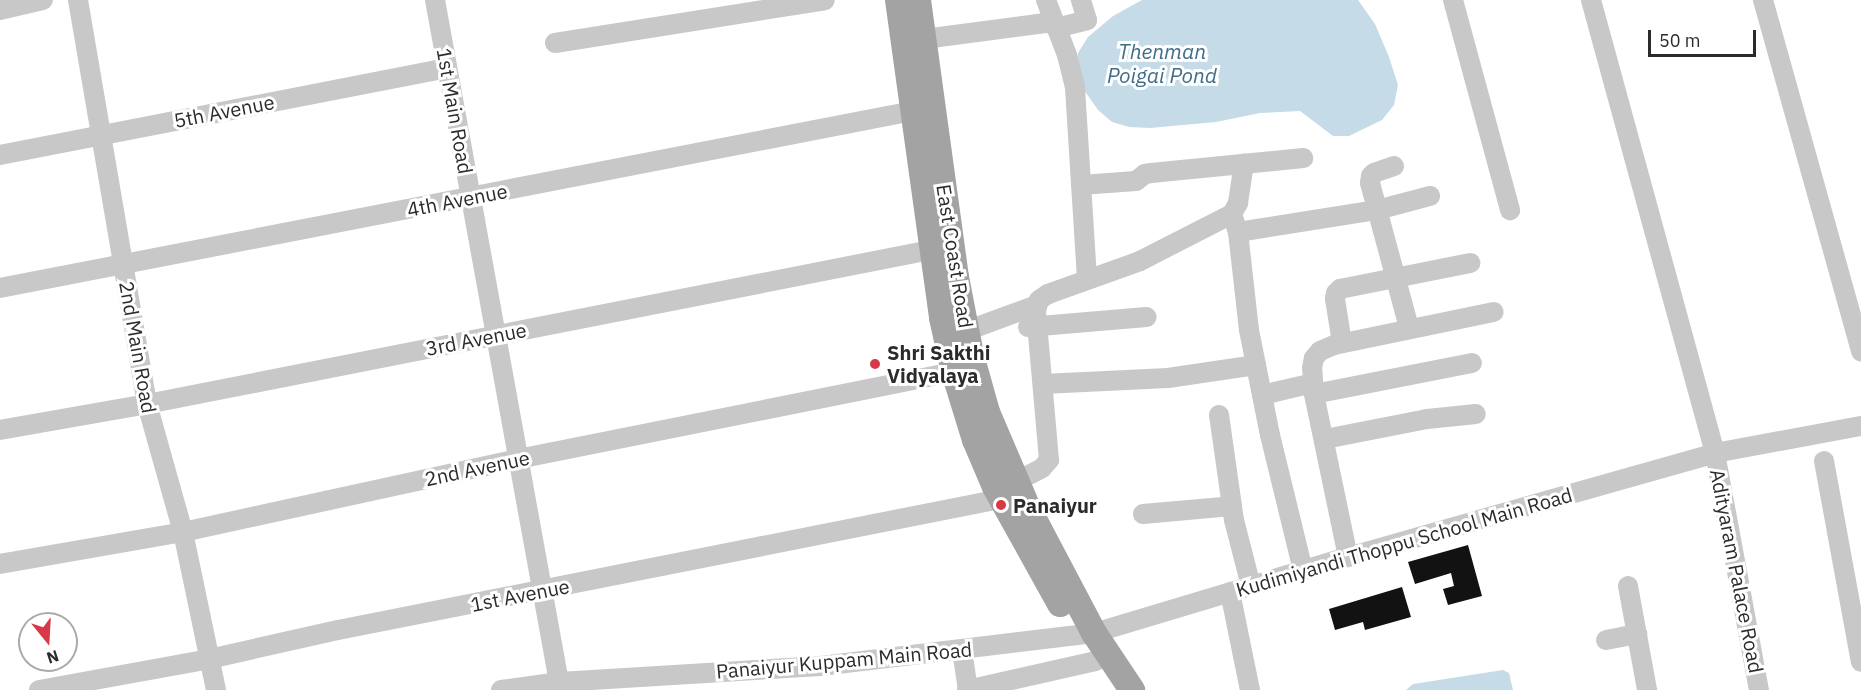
<!DOCTYPE html>
<html>
<head>
<meta charset="utf-8">
<style>
	body { margin:0 }
	#map { position:relative; width:1861px; height:690px; overflow:hidden; background:#fff; font-family:"IBM Plex Sans",sans-serif }
	div>[style] { position:absolute }
	[style*='--x'] { left:calc(var(--x)*1px); top:calc(var(--y)*1px); width:calc(var(--w)*1px); rotate:calc(var(--a)*1deg) }
	.water>* { inset:0; background:#c6dbe8 }
	.building>* { inset:0; background:#121212 }
	.minor>* { height:20px; margin:-10px; padding:0 10px; transform-origin:10px; border-radius:10px; background:#c8c8c8 }
	.major>* { height:26px; margin:-13px; padding:0 13px; transform-origin:13px; border-radius:13px; background:#a3a3a3 }
	.dots>* { width:16px; height:16px; translate:-50% -50%; box-sizing:border-box; border:3px solid #fff; border-radius:50% }
	span { translate:-50% -50%; white-space:nowrap; text-align:center; line-height:1.15; -webkit-text-stroke:6px #fff; paint-order:stroke }
	.street-label { font-size:20px; color:#2b2b2b }
	.poi-label { font-size:20px; color:#2b2b2b; font-weight:700 }
	.left { translate:0 -50%; text-align:left }
	.water-label { font-size:21px; color:#406d87; font-style:italic }
	.north { position:absolute; left:18px; top:612px; width:60px; height:60px; box-sizing:border-box; background:#fff; border:2px solid #aaa; border-radius:50%; rotate:162deg; font-size:16px; font-weight:700; line-height:24px; text-align:center; color:#2b2b2b }
	.north::after { content:''; display:block; margin:auto; width:21px; height:27px; background:#d83847; clip-path:polygon(50% 0,100% 100%,50% 72%,0 100%) }
	.scale { position:absolute; left:1648px; top:30px; width:108px; height:27px; box-sizing:border-box; border:3px solid #2b2b2b; border-top:0; padding-left:8px; font-size:18px; line-height:21px; white-space:nowrap; color:#2b2b2b; -webkit-text-stroke:4px #fff; paint-order:stroke }
</style>
</head>
<body>
<div id="map">
	<div class="water">
		<div style="clip-path:polygon(1142px 0,1358px 0,1375px 24px,1389px 57px,1398px 85px,1394px 105px,1382px 120px,1349px 136px,1333px 136px,1300px 111px,1260px 113px,1216px 122px,1150px 128px,1129px 127px,1112px 122px,1098px 110px,1084px 90px,1076px 72px,1078px 53px,1088px 37px,1113px 16px)"></div>
		<div style="clip-path:polygon(1503px 670px,1509px 673px,1513px 690px,1406px 690px,1413px 684px)"></div>
	</div>
	<div class="building">
		<div style="clip-path:polygon(1468px 545px,1482px 596px,1448px 605px,1443px 589px,1454px 586px,1451px 573px,1415px 584px,1408px 562px)"></div>
		<div style="clip-path:polygon(1402px 587px,1411px 617px,1365px 630px,1363px 622px,1335px 630px,1329px 609px)"></div>
	</div>
	<div class="minor">
		<div style="--x:78;--y:0;--w:410;--a:80.3"></div>
		<div style="--x:147;--y:404;--w:133;--a:74.3"></div>
		<div style="--x:183;--y:532;--w:161;--a:78.2"></div>
		<div style="--x:435;--y:0;--w:693;--a:79.7"></div>
		<div style="--x:1046;--y:0;--w:59;--a:69.1"></div>
		<div style="--x:1067;--y:55;--w:34;--a:76"></div>
		<div style="--x:1075;--y:88;--w:191;--a:86.4"></div>
		<div style="--x:1453;--y:0;--w:218;--a:74.8"></div>
		<div style="--x:1591;--y:0;--w:470;--a:74.7"></div>
		<div style="--x:1715;--y:453;--w:241;--a:79.5"></div>
		<div style="--x:1763;--y:0;--w:365;--a:74.4"></div>
		<div style="--x:0;--y:10;--w:44;--a:-13.1"></div>
		<div style="--x:1056;--y:28;--w:32;--a:-14"></div>
		<div style="--x:1087;--y:20;--w:21;--a:-107"></div>
		<div style="--x:924;--y:39;--w:130;--a:-7.5"></div>
		<div style="--x:555;--y:43;--w:273;--a:-9"></div>
		<div style="--x:0;--y:155;--w:455;--a:-11"></div>
		<div style="--x:1394;--y:166;--w:21;--a:161"></div>
		<div style="--x:1374;--y:173;--w:4;--a:135"></div>
		<div style="--x:1371;--y:176;--w:7;--a:98"></div>
		<div style="--x:1370;--y:183;--w:150;--a:74.9"></div>
		<div style="--x:1081;--y:185;--w:55;--a:-4.2"></div>
		<div style="--x:1136;--y:181;--w:11;--a:-38"></div>
		<div style="--x:1145;--y:174;--w:6;--a:-9"></div>
		<div style="--x:1151;--y:173;--w:153;--a:-5.6"></div>
		<div style="--x:1232;--y:214;--w:19;--a:72"></div>
		<div style="--x:1238;--y:232;--w:99;--a:83.6"></div>
		<div style="--x:1249;--y:330;--w:107;--a:78.7"></div>
		<div style="--x:1270;--y:435;--w:139;--a:76.3"></div>
		<div style="--x:1238;--y:232;--w:141;--a:-9"></div>
		<div style="--x:1377;--y:210;--w:55;--a:-14.8"></div>
		<div style="--x:0;--y:288;--w:930;--a:-10.97"></div>
		<div style="--x:1028;--y:327;--w:119;--a:-4.8"></div>
		<div style="--x:966;--y:331;--w:76;--a:-20.1"></div>
		<div style="--x:1342;--y:343;--w:45;--a:-99"></div>
		<div style="--x:1335;--y:299;--w:6;--a:-81"></div>
		<div style="--x:1336;--y:293;--w:6;--a:-45"></div>
		<div style="--x:1340;--y:289;--w:133;--a:-11.3"></div>
		<div style="--x:1043;--y:384;--w:125;--a:-2.7"></div>
		<div style="--x:1168;--y:378;--w:89;--a:-8.4"></div>
		<div style="--x:1314;--y:394;--w:161;--a:-11.1"></div>
		<div style="--x:1262;--y:395;--w:52;--a:-13.2"></div>
		<div style="--x:1219;--y:415;--w:106;--a:81.9"></div>
		<div style="--x:1234;--y:520;--w:68;--a:75.6"></div>
		<div style="--x:0;--y:430;--w:149;--a:-10"></div>
		<div style="--x:147;--y:404;--w:814;--a:-11.12"></div>
		<div style="--x:1325;--y:439;--w:104;--a:-11.1"></div>
		<div style="--x:1427;--y:419;--w:49;--a:-5.8"></div>
		<div style="--x:1824;--y:461;--w:204;--a:79.6"></div>
		<div style="--x:1015;--y:482;--w:30;--a:-27"></div>
		<div style="--x:1042;--y:468;--w:11;--a:-49"></div>
		<div style="--x:1049;--y:460;--w:150;--a:-95"></div>
		<div style="--x:1036;--y:311;--w:11;--a:-75"></div>
		<div style="--x:1039;--y:300;--w:11;--a:-34"></div>
		<div style="--x:1048;--y:294;--w:98;--a:-19.7"></div>
		<div style="--x:1140;--y:261;--w:103;--a:-27.1"></div>
		<div style="--x:1232;--y:214;--w:13;--a:-61"></div>
		<div style="--x:1238;--y:203;--w:40;--a:-81.5"></div>
		<div style="--x:1143;--y:514;--w:89;--a:-5.1"></div>
		<div style="--x:1348;--y:557;--w:167;--a:-101.8"></div>
		<div style="--x:1314;--y:394;--w:26;--a:-94"></div>
		<div style="--x:1312;--y:368;--w:10;--a:-79"></div>
		<div style="--x:1314;--y:358;--w:9;--a:-49"></div>
		<div style="--x:1320;--y:351;--w:15;--a:-23"></div>
		<div style="--x:1334;--y:345;--w:163;--a:-11.7"></div>
		<div style="--x:0;--y:564;--w:186;--a:-9.9"></div>
		<div style="--x:183;--y:532;--w:343;--a:-12.3"></div>
		<div style="--x:518;--y:459;--w:445;--a:-11.3"></div>
		<div style="--x:1628;--y:586;--w:106;--a:79.6"></div>
		<div style="--x:1230;--y:592;--w:100;--a:78.5"></div>
		<div style="--x:1606;--y:640;--w:32;--a:-11"></div>
		<div style="--x:962;--y:650;--w:40;--a:81.5"></div>
		<div style="--x:39;--y:690;--w:173;--a:-10.3"></div>
		<div style="--x:209;--y:659;--w:132;--a:-12.7"></div>
		<div style="--x:338;--y:630;--w:675;--a:-11.19"></div>
		<div style="--x:501;--y:690;--w:59;--a:-7.9"></div>
		<div style="--x:559;--y:682;--w:262;--a:-3.5"></div>
		<div style="--x:821;--y:666;--w:275;--a:-6.9"></div>
		<div style="--x:1094;--y:633;--w:265;--a:-16.7"></div>
		<div style="--x:1348;--y:557;--w:381;--a:-15.8"></div>
		<div style="--x:1715;--y:453;--w:148;--a:-10.5"></div>
		<div style="--x:967;--y:690;--w:132;--a:-12.7"></div>
	</div>
	<div class="major">
		<div style="--x:898;--y:0;--w:321;--a:82.1"></div>
		<div style="--x:942;--y:318;--w:55;--a:77.5"></div>
		<div style="--x:954;--y:372;--w:71;--a:72.8"></div>
		<div style="--x:975;--y:440;--w:51;--a:66.9"></div>
		<div style="--x:995;--y:487;--w:134;--a:60.9"></div>
		<div style="--x:918;--y:0;--w:280;--a:82.2"></div>
		<div style="--x:956;--y:277;--w:79;--a:79.1"></div>
		<div style="--x:971;--y:355;--w:59;--a:74.3"></div>
		<div style="--x:987;--y:412;--w:102;--a:66.9"></div>
		<div style="--x:1027;--y:506;--w:144;--a:62.2"></div>
		<div style="--x:1094;--y:633;--w:69;--a:56.3"></div>
	</div>
	<div class="dots">
		<div style="left:875px;top:364px;background:#d83847"></div>
		<div style="left:1001px;top:505px;background:#d83847"></div>
	</div>
	<div class="street-label">
		<span style="left:224px;top:111px;rotate:-11deg">5th Avenue</span>
		<span style="left:455px;top:111px;rotate:80deg">1st Main Road</span>
		<span style="left:457px;top:200px;rotate:-11deg">4th Avenue</span>
		<span style="left:955px;top:256px;rotate:81deg">East Coast Road</span>
		<span style="left:476px;top:339px;rotate:-11deg">3rd Avenue</span>
		<span style="left:138px;top:347px;rotate:80deg">2nd Main Road</span>
		<span style="left:477px;top:468px;rotate:-12deg">2nd Avenue</span>
		<span style="left:1404px;top:542px;rotate:-16deg">Kudimiyandi Thoppu School Main Road</span>
		<span style="left:1737px;top:571px;rotate:79deg">Adityaram Palace Road</span>
		<span style="left:520px;top:595px;rotate:-11deg">1st Avenue</span>
		<span style="left:844px;top:660px;rotate:-5deg">Panaiyur Kuppam Main Road</span>
	</div>
	<div class="poi-label">
		<span class="left" style="left:887px;top:364px">Shri Sakthi<br>Vidyalaya</span>
		<span class="left" style="left:1013px;top:505px">Panaiyur</span>
	</div>
	<div class="water-label">
		<span style="left:1162px;top:63px">Thenman<br>Poigai Pond</span>
	</div>
	<div class="north">N</div>
	<div class="scale">50 m</div>
</div>
</body>
</html>
